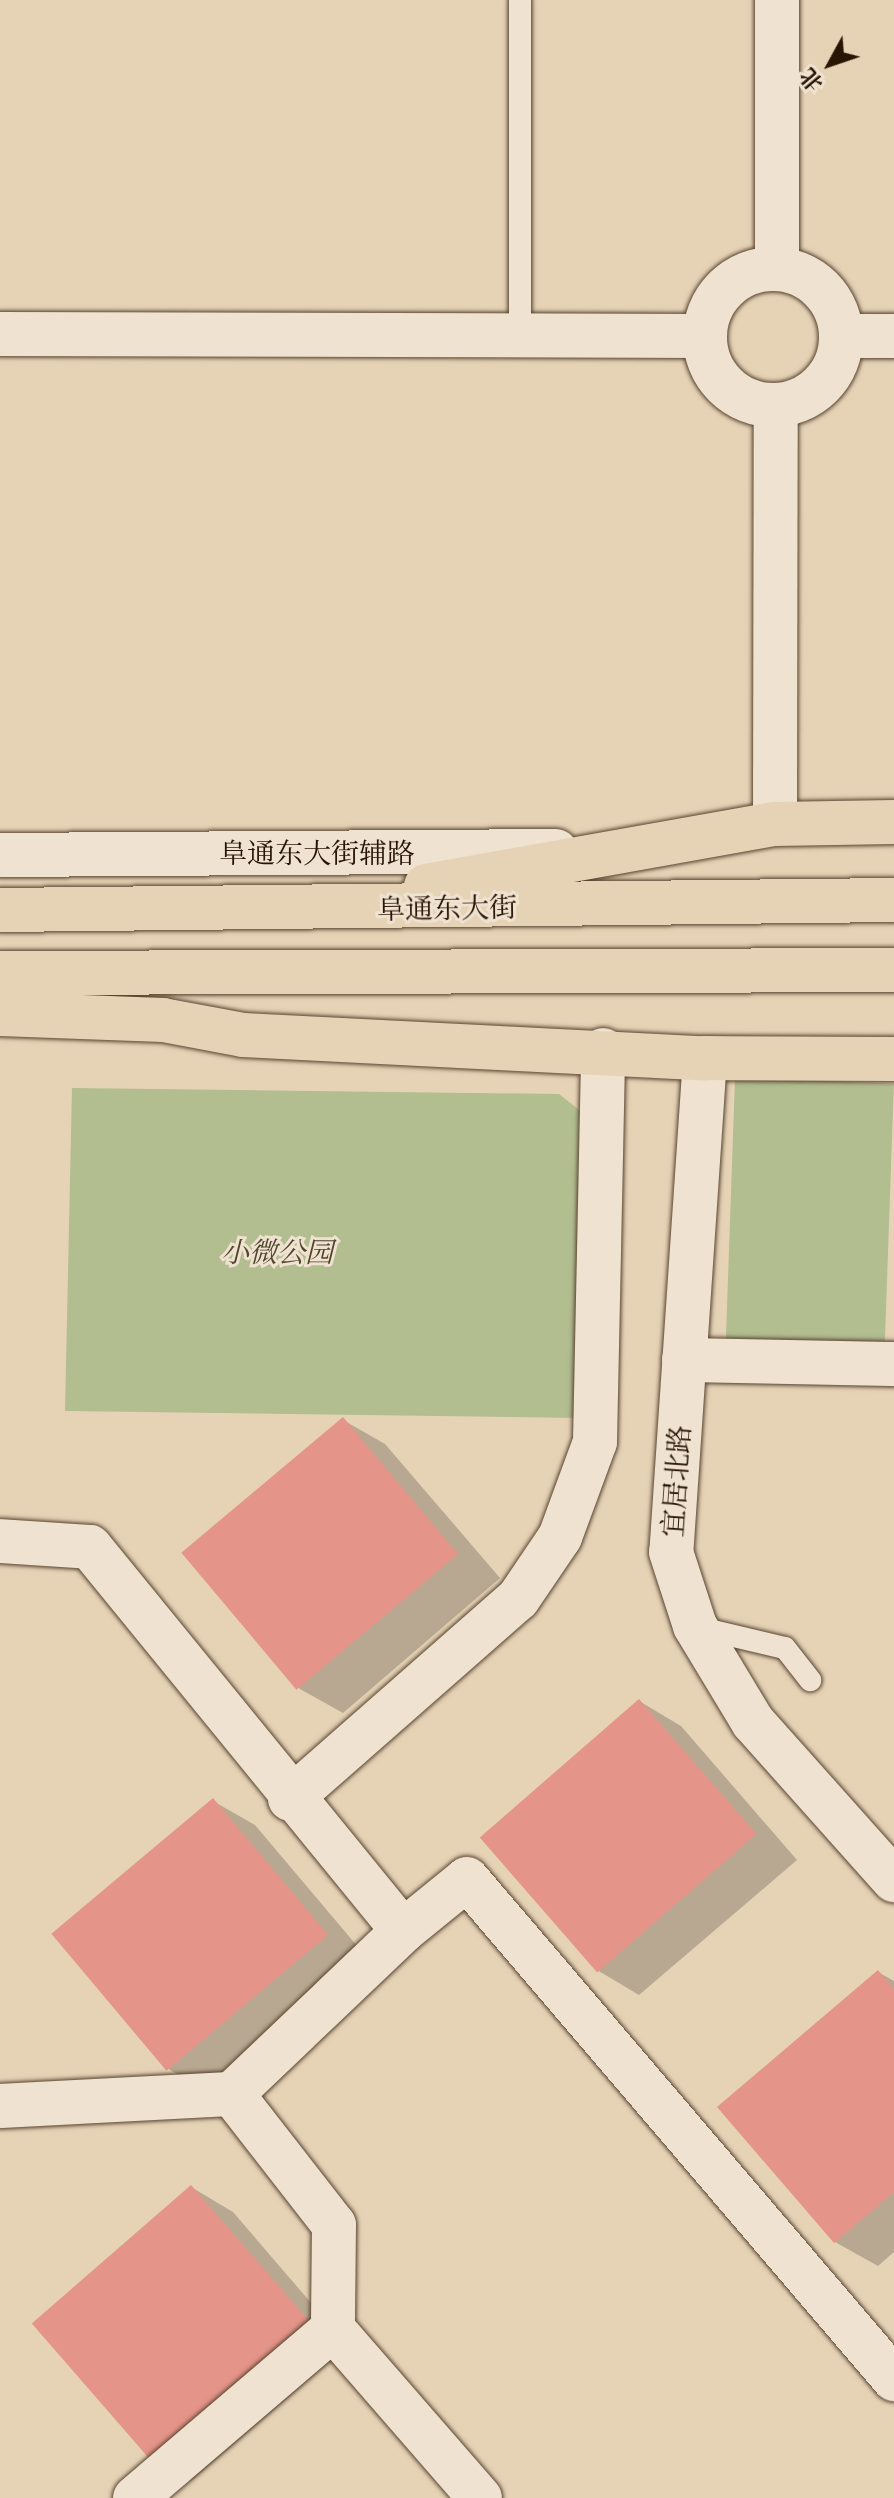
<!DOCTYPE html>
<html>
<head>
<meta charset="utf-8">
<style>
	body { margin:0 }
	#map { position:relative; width:894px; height:2498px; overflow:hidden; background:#e6d3b6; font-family:"EB Garamond","Noto Serif SC",serif }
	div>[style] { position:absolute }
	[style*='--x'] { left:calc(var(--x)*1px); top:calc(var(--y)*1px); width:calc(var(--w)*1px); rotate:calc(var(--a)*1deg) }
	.green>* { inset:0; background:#b2bd90; transform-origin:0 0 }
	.shadow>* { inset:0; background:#0003 }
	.building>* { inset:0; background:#e59489; transform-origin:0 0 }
	.roads { filter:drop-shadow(0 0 2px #584430) drop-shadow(0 0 2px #584430) }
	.service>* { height:22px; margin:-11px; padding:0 11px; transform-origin:11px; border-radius:11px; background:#efe2d0 }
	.minor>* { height:44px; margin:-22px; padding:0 22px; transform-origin:22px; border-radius:22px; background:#efe2d0 }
	.minor>.ring { margin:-22px; padding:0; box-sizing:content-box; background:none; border:44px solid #efe2d0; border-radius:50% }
	.primary>* { height:44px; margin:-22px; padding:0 22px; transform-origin:22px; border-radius:22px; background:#e6d3b6 }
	span { translate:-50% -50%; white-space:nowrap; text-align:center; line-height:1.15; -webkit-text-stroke:6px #efe2d0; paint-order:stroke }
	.street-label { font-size:28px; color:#281403 }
	.park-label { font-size:28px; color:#51472d; font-style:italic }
	.north { position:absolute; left:790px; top:24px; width:80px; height:80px; -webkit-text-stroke:6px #efe2d0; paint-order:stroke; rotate:230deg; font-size:22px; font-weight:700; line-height:32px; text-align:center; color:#281403 }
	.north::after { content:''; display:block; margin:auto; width:28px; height:36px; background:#281403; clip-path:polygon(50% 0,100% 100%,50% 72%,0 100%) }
</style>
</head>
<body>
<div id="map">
	<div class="green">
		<div style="left:735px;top:1078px;width:159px;height:275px;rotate:2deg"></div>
		<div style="clip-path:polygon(72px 1088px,559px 1094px,583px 1113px,579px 1418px,65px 1411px)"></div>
	</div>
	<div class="shadow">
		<div style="clip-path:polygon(343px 1420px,385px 1444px,500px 1578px,343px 1713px,300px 1689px,185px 1554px)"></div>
		<div style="clip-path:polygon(639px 1701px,681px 1726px,797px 1860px,639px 1995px,597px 1970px)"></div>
		<div style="clip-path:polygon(213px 1801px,255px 1825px,369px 1960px,212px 2094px,170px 2070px,55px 1936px)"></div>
		<div style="clip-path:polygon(878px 1972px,894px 1981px,894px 2252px,878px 2266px,835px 2242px,720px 2107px)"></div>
		<div style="clip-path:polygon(191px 2187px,233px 2212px,348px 2346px,191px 2481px,149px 2456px)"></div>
	</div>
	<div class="building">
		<div style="left:343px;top:1417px;width:179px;height:211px;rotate:50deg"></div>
		<div style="left:639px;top:1699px;width:179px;height:211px;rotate:49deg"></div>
		<div style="left:213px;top:1798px;width:179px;height:211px;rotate:50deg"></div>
		<div style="clip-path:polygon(878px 1970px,894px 1989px,894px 2192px,834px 2243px,717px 2107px)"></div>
		<div style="left:191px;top:2185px;width:179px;height:211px;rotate:49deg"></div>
	</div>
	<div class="roads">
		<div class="service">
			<div style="--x:520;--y:0;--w:336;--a:90"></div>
			<div style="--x:696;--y:1627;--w:91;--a:13.3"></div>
			<div style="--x:785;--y:1648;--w:41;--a:52"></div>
		</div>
		<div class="minor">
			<div style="--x:777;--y:268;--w:268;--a:-90"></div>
			<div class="ring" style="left:705px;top:269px;width:92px;height:92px"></div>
			<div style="--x:0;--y:334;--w:704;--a:0.16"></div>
			<div style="--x:841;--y:336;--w:53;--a:0"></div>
			<div style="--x:775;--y:824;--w:418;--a:-89.9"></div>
			<div style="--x:0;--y:855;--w:556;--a:-0.41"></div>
			<div style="--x:705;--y:1058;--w:495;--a:93.9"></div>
			<div style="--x:671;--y:1552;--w:78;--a:72"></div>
			<div style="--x:695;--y:1626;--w:112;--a:58.9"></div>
			<div style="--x:753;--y:1722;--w:212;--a:48.3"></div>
			<div style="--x:684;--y:1360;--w:210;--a:1.1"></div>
			<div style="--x:0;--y:1541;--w:90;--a:3.8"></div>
			<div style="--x:90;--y:1547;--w:495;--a:50.8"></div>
			<div style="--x:403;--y:1931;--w:236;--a:136.4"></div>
			<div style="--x:232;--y:2094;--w:166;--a:52.1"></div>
			<div style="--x:334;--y:2225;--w:104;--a:90.6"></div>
			<div style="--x:333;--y:2329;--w:224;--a:49"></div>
			<div style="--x:290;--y:1799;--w:303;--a:-41.3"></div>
			<div style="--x:518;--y:1599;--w:75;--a:-55.9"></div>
			<div style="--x:560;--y:1537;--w:101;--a:-69.8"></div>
			<div style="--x:595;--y:1442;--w:392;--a:-88.8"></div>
			<div style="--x:403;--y:1931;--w:82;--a:-39.1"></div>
			<div style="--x:467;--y:1879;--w:658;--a:49.5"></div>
			<div style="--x:0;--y:2106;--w:232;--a:-3"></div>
			<div style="--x:135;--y:2498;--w:260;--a:-40.5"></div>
		</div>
		<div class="primary">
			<div style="--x:426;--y:886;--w:354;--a:-10.1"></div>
			<div style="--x:775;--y:824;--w:119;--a:-1"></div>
			<div style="--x:0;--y:910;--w:894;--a:-0.64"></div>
			<div style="--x:0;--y:973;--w:894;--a:-0.19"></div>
			<div style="--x:0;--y:1014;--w:163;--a:2.1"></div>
			<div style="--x:163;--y:1020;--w:81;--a:10.6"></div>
			<div style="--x:243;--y:1035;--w:463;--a:2.9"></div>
			<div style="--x:705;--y:1058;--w:189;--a:0.3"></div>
		</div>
	</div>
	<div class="street-label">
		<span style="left:317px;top:853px">阜通东大街辅路</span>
		<span style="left:447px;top:908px;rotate:-1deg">阜通东大街</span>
		<span style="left:676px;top:1481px;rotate:-86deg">宜居北路</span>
	</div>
	<div class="park-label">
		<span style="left:277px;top:1252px">小微公园</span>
	</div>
	<div class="north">北</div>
</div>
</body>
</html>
